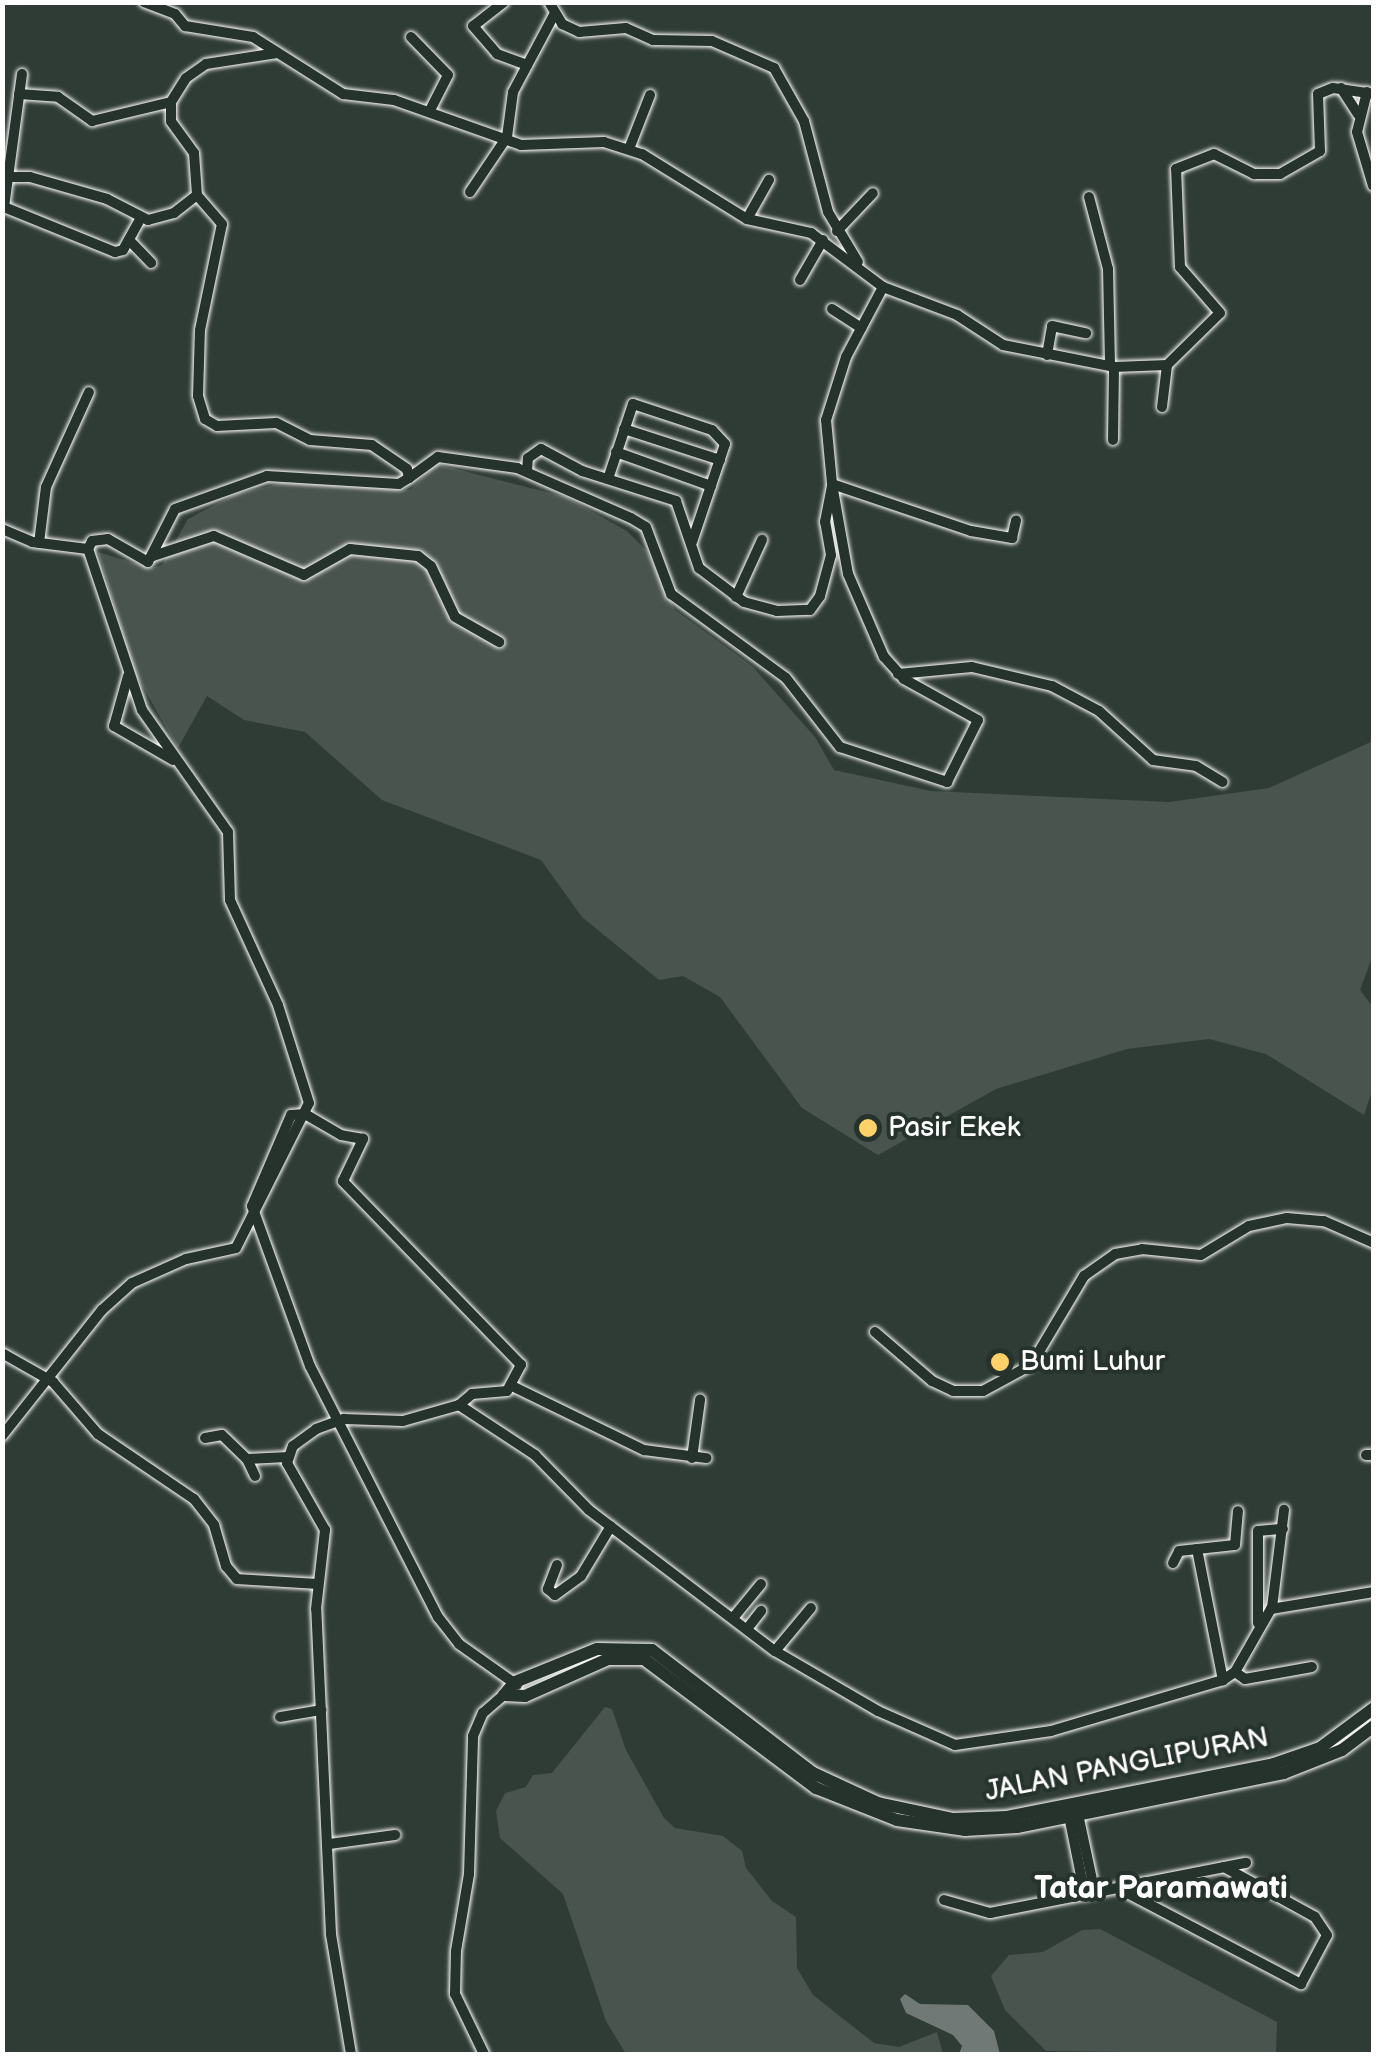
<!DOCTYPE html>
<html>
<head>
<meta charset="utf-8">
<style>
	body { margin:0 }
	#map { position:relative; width:1376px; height:2057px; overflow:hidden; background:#2f3b35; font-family:"Balsamiq Sans",sans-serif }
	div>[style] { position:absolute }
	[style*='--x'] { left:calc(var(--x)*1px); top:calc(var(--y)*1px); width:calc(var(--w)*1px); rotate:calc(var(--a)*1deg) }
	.green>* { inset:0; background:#4a544f }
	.water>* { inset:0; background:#707975 }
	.roads { filter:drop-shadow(0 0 2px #fff) drop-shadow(0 0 2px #fff) }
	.minor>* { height:10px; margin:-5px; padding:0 5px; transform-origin:5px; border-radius:5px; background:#26332d }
	.major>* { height:12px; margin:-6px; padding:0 6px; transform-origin:6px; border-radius:6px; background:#26332d }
	.dots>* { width:28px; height:28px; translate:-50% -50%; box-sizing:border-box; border:5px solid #26332d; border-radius:50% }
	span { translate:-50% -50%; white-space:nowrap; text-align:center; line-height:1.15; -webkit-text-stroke:8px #26332d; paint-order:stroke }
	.poi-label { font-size:28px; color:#fff }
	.left { translate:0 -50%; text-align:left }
	.street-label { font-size:28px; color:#fff }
	.quarter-label { font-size:32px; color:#fff; font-weight:700 }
	.frame { position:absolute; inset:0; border:5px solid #fff; pointer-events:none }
</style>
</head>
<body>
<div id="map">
	<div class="green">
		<div style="clip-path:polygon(436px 464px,566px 497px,627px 531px,647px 551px,675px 610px,752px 666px,815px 737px,834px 770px,931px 791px,1169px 802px,1269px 788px,1373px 741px,1373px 955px,1360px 990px,1373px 1007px,1374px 1085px,1364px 1115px,1266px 1054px,1209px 1039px,1127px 1049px,996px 1089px,878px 1155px,802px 1108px,720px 997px,683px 976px,659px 980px,582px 917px,541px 860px,382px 800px,305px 732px,244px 720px,207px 696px,178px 748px,135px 673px,98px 552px,151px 568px,162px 565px,188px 519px,236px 494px,290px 481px,410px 490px)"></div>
		<div style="clip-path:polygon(605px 1707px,612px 1709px,626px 1750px,664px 1818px,675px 1828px,723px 1836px,742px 1851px,746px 1868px,772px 1901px,796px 1917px,797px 1968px,813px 1995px,874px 2043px,899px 2047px,937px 2032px,943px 2054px,626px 2054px,606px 2021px,563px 1894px,500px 1838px,496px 1811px,505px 1793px,526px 1787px,533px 1775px,552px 1773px)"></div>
		<div style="clip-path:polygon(1100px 1929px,1277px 2022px,1276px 2054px,1046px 2051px,1005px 2010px,991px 1976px,1009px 1955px,1043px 1952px,1082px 1930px)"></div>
	</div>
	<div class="water">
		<div style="clip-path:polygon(905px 1994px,920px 2004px,968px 2005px,994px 2031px,1000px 2054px,959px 2054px,962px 2046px,953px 2035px,906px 2013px,900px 1999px)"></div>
	</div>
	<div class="roads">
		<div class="minor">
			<div style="--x:144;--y:2;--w:33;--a:21"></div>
			<div style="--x:175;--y:14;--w:16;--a:50"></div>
			<div style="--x:185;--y:26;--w:69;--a:9.2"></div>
			<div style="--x:253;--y:37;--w:107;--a:32.3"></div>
			<div style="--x:343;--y:94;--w:51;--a:6.7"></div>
			<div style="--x:394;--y:100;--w:135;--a:19.5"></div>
			<div style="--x:521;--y:145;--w:83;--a:-2.1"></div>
			<div style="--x:604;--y:142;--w:40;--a:18"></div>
			<div style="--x:642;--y:154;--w:123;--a:31.8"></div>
			<div style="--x:747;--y:219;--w:66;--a:12.3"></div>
			<div style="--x:811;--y:233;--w:90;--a:36.9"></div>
			<div style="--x:883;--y:287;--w:79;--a:20.7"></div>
			<div style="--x:957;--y:315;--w:55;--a:33.1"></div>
			<div style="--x:1003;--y:345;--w:113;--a:11.2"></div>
			<div style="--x:1114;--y:367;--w:53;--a:-2.2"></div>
			<div style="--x:1167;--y:365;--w:74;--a:-44.5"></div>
			<div style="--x:1220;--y:313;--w:61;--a:-131"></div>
			<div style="--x:1180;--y:267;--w:98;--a:-92.3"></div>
			<div style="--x:1176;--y:169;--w:41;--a:-21.5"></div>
			<div style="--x:1214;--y:154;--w:45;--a:26.6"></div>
			<div style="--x:1254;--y:174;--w:26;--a:0"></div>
			<div style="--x:1280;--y:174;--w:46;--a:-29.9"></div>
			<div style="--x:1320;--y:151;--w:57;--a:-92"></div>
			<div style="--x:1318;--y:94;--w:16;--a:-22"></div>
			<div style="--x:1333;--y:88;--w:41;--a:8.3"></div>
			<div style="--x:504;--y:2;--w:39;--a:142"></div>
			<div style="--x:473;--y:26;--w:37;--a:49"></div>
			<div style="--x:497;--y:54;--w:32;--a:20"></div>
			<div style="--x:549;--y:2;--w:26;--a:59"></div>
			<div style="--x:562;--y:24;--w:19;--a:25"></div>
			<div style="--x:579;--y:32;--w:47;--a:-4.9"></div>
			<div style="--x:626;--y:28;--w:30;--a:24"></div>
			<div style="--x:653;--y:40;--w:59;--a:1"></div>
			<div style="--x:712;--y:41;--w:68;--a:23.5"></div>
			<div style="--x:774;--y:68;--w:61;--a:60.5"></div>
			<div style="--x:804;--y:121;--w:94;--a:75.2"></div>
			<div style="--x:828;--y:212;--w:58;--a:59"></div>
			<div style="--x:411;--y:37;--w:53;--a:45.8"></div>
			<div style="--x:448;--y:75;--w:39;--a:117"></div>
			<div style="--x:22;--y:74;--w:134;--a:97.7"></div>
			<div style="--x:4;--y:207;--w:120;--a:22.1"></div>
			<div style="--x:115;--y:252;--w:8;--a:-14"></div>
			<div style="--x:123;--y:250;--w:37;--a:-61"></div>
			<div style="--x:1341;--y:88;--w:31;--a:57"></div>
			<div style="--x:1367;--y:92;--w:41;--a:104"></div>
			<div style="--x:1357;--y:132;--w:56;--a:73.5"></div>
			<div style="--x:19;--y:94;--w:39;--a:4"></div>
			<div style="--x:58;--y:97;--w:42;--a:35.2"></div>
			<div style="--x:92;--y:121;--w:81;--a:-13.5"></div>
			<div style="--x:629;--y:149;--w:58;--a:-68.7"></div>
			<div style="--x:2;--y:177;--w:28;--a:0"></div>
			<div style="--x:30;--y:177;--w:80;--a:15.9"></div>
			<div style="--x:107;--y:199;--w:46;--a:27.1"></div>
			<div style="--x:148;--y:220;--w:27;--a:-15"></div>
			<div style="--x:174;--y:213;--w:29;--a:-38"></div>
			<div style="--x:470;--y:192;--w:66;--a:-56.1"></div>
			<div style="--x:507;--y:137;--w:45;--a:-82.4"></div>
			<div style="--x:513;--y:92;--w:89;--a:-62"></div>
			<div style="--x:1089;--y:197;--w:74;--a:75.2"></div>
			<div style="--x:1108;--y:269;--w:97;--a:88.8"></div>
			<div style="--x:747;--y:219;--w:45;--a:-60.6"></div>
			<div style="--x:837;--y:231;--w:52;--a:-46.5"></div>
			<div style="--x:129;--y:240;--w:32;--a:46"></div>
			<div style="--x:800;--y:280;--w:46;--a:-60.1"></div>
			<div style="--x:883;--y:287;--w:79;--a:117.9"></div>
			<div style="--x:846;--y:357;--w:66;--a:107.6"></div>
			<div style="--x:826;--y:420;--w:64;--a:84.6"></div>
			<div style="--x:832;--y:484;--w:147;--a:18.7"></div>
			<div style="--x:971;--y:531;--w:42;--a:9.7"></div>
			<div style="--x:1012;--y:538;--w:18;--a:-77"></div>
			<div style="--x:832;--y:309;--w:35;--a:33"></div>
			<div style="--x:1047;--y:355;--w:29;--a:-80"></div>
			<div style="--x:1052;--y:326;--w:35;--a:12"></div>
			<div style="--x:1162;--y:407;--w:42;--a:-83.2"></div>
			<div style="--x:624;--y:429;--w:101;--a:17.9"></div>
			<div style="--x:1113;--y:440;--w:73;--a:-89.2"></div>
			<div style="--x:616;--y:452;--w:101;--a:19.7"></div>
			<div style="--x:527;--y:471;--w:13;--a:-86"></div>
			<div style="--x:528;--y:458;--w:16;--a:-35"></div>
			<div style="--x:541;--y:449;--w:47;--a:28.2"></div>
			<div style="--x:582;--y:471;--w:99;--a:17.7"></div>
			<div style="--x:676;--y:501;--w:71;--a:71.1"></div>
			<div style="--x:699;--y:568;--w:56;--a:37.1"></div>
			<div style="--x:744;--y:602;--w:34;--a:15"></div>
			<div style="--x:777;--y:611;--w:33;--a:-2"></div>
			<div style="--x:810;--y:610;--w:17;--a:-54"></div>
			<div style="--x:820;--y:596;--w:42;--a:-75"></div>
			<div style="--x:831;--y:555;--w:34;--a:-100"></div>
			<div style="--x:825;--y:522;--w:38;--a:-79"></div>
			<div style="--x:409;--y:478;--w:36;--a:-36"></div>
			<div style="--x:438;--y:457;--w:80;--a:7.9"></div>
			<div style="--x:517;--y:468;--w:124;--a:23.7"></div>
			<div style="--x:631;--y:518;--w:17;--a:31"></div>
			<div style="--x:646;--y:527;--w:72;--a:69.5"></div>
			<div style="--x:671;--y:594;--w:142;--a:36.1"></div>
			<div style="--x:786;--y:678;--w:88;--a:52"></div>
			<div style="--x:840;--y:747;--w:113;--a:18.1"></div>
			<div style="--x:947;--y:782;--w:69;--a:-63.4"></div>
			<div style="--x:978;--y:720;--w:85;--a:-151"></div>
			<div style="--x:904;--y:679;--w:30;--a:-132"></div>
			<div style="--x:884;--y:657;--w:90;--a:-113.4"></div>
			<div style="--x:848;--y:574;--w:91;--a:-100.1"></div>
			<div style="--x:608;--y:479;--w:79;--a:-71.6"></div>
			<div style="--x:633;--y:404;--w:83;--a:18.2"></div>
			<div style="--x:712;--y:430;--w:19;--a:47"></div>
			<div style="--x:725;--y:444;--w:103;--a:108.6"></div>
			<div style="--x:2;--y:529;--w:33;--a:23"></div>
			<div style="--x:32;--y:542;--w:56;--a:7.1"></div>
			<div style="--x:39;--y:543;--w:56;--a:-82.9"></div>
			<div style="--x:46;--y:487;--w:104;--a:-65.6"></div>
			<div style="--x:153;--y:556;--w:64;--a:-18.2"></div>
			<div style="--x:214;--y:536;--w:98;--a:23.4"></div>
			<div style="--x:304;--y:575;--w:53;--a:-29.5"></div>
			<div style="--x:350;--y:549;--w:68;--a:5.9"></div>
			<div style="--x:418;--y:556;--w:16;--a:38"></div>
			<div style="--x:431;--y:566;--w:56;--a:64.8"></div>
			<div style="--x:455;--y:617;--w:51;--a:29.6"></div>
			<div style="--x:736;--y:597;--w:63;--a:-65.5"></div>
			<div style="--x:898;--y:674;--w:74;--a:-5.4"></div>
			<div style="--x:972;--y:667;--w:82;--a:13.4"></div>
			<div style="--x:1052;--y:686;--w:53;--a:28"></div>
			<div style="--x:1099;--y:711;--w:73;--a:42.2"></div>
			<div style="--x:1153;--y:760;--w:43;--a:7.9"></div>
			<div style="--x:1196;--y:766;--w:31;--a:31"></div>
			<div style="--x:128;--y:676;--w:52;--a:105.6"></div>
			<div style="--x:114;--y:726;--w:68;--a:30"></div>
			<div style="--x:875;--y:1332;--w:75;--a:40.7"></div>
			<div style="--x:932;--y:1381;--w:23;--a:25"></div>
			<div style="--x:953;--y:1391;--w:30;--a:0"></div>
			<div style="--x:983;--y:1391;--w:55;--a:-28.4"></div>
			<div style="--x:1031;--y:1365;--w:104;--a:-59.2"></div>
			<div style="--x:1084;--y:1276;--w:38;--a:-35"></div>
			<div style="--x:1115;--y:1254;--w:27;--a:-10"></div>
			<div style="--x:1142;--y:1249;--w:59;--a:5.8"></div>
			<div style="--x:1201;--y:1255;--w:56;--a:-31.1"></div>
			<div style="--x:1249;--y:1226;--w:39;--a:-12"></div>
			<div style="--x:1287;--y:1218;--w:37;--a:5"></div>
			<div style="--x:1324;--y:1221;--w:55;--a:23.7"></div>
			<div style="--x:2;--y:1353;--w:59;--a:29.6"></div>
			<div style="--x:53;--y:1382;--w:69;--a:49.1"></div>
			<div style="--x:98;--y:1434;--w:116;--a:34.1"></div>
			<div style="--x:194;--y:1499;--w:33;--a:52"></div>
			<div style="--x:214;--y:1525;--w:43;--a:73.7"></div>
			<div style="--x:226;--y:1566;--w:17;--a:50"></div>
			<div style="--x:237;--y:1579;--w:80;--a:3.6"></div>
			<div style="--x:512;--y:1386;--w:147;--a:25.9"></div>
			<div style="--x:644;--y:1450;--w:63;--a:7.4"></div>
			<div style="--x:459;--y:1405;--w:17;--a:-40"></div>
			<div style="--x:472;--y:1394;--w:35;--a:-5"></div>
			<div style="--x:507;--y:1391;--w:30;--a:-62"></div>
			<div style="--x:521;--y:1365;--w:256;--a:-134.1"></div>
			<div style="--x:343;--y:1181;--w:47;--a:-64.5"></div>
			<div style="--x:363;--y:1139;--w:22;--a:-170"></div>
			<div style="--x:341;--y:1135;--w:42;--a:-149.7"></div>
			<div style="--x:305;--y:1114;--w:14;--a:176"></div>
			<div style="--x:291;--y:1115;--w:99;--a:113.2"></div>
			<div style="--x:252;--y:1206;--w:170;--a:70.1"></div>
			<div style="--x:310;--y:1366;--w:282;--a:63"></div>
			<div style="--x:438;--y:1617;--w:34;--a:52"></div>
			<div style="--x:459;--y:1644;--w:71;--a:35.3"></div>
			<div style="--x:2;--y:1436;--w:161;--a:-51.6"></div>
			<div style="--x:102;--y:1310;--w:40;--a:-42"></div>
			<div style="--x:132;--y:1283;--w:59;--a:-24"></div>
			<div style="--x:186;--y:1259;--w:51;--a:-12.4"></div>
			<div style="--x:236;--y:1248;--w:162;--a:-63.3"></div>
			<div style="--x:309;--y:1103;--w:103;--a:-107.6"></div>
			<div style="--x:278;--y:1005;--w:115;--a:-114.6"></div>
			<div style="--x:230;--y:900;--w:68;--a:-91.7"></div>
			<div style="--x:228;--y:832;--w:149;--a:-125.2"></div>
			<div style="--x:142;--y:710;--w:170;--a:-108.5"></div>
			<div style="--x:88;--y:549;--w:9;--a:-63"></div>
			<div style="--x:92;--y:541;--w:16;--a:-7"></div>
			<div style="--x:108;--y:539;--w:46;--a:29.9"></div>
			<div style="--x:148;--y:562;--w:59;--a:-63"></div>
			<div style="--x:175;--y:509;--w:98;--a:-19.7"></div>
			<div style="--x:267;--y:476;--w:132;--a:3.5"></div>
			<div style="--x:399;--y:484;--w:12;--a:-31"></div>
			<div style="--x:409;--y:478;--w:9;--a:-103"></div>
			<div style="--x:407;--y:469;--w:42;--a:-145.6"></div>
			<div style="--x:372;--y:445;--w:62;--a:-175.4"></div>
			<div style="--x:310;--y:440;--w:38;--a:-153"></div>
			<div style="--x:276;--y:423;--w:59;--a:177.1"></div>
			<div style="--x:217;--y:426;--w:14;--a:-150"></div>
			<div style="--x:205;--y:419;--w:24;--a:-107"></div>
			<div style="--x:198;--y:396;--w:66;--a:-88.3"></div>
			<div style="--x:200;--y:330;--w:108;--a:-78.3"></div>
			<div style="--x:222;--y:224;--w:38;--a:-131"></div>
			<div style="--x:197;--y:195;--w:42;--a:-94.1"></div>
			<div style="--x:194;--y:153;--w:39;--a:-126"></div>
			<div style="--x:171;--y:121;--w:19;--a:-90"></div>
			<div style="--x:171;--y:102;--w:28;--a:-58"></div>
			<div style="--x:186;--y:78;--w:24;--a:-35"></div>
			<div style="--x:206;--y:64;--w:72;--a:-8.8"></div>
			<div style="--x:205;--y:1438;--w:17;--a:-10"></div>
			<div style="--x:222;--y:1435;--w:35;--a:44"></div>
			<div style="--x:1366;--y:1455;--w:8;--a:0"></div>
			<div style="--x:692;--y:1458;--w:59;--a:-82.1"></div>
			<div style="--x:255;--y:1476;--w:19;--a:-115"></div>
			<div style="--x:247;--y:1459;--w:41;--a:-2.8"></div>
			<div style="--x:1197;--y:1549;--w:134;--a:78.8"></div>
			<div style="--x:1173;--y:1563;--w:13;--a:-63"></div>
			<div style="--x:1179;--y:1551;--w:56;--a:-6.1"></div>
			<div style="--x:1235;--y:1545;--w:34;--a:-85"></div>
			<div style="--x:557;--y:1565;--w:26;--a:111"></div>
			<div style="--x:548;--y:1589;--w:9;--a:41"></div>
			<div style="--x:555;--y:1595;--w:32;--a:-36"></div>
			<div style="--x:581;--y:1576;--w:58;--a:-59"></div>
			<div style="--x:1272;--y:1608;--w:99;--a:-83"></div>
			<div style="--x:733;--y:1618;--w:44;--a:-50.5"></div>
			<div style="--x:1258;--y:1623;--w:92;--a:-90"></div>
			<div style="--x:1258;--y:1531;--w:25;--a:-5"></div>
			<div style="--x:747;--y:1629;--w:23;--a:-52"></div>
			<div style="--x:775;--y:1651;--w:56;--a:-50.1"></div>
			<div style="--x:1235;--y:1672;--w:12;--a:35"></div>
			<div style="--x:1245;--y:1679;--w:68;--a:-10.2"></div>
			<div style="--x:280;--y:1717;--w:42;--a:-9.7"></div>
			<div style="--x:1078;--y:1814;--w:81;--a:77.9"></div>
			<div style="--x:1069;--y:1816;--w:81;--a:78.6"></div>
			<div style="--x:329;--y:1844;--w:67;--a:-7.8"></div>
			<div style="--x:1118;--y:1888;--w:207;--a:27.7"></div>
			<div style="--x:1301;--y:1984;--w:55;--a:-62"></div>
			<div style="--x:1327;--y:1935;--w:22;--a:-124"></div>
			<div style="--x:1315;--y:1917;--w:104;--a:-151.2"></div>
			<div style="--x:944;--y:1900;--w:48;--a:15.8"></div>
			<div style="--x:990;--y:1913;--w:261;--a:-11.1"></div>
			<div style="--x:351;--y:2054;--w:122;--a:-99.5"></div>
			<div style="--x:331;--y:1934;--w:325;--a:-92.6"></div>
			<div style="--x:316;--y:1609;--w:80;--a:-83.5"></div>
			<div style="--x:325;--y:1530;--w:77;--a:-119.6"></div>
			<div style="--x:287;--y:1463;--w:18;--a:-71"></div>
			<div style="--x:293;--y:1446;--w:29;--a:-36"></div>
			<div style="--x:316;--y:1429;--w:30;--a:-20"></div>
			<div style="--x:344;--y:1419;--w:59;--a:1.9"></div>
			<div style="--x:403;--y:1421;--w:58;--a:-15.9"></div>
			<div style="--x:459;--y:1405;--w:91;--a:33.3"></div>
			<div style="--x:535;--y:1455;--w:77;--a:45.5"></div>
			<div style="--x:589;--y:1510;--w:233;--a:37.2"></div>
			<div style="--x:775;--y:1651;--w:119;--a:30.2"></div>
			<div style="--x:878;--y:1711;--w:84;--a:23.8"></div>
			<div style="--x:955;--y:1745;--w:97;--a:-8.3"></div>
			<div style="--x:1051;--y:1731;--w:179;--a:-16.5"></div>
			<div style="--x:1223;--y:1680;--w:14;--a:-34"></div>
			<div style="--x:1235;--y:1672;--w:73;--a:-60.3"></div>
			<div style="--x:1271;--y:1609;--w:104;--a:-9.4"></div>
			<div style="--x:484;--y:2054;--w:67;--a:-115.8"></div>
			<div style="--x:455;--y:1994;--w:43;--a:-88.7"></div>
			<div style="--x:456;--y:1951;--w:78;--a:-80.4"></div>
			<div style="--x:469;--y:1874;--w:138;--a:-88.3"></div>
			<div style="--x:473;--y:1736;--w:25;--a:-67"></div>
			<div style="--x:483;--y:1713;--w:28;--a:-41"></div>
		</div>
		<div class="major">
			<div style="--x:504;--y:1695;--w:17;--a:-50"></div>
			<div style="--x:515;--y:1682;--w:88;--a:-21.9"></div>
			<div style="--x:597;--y:1649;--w:55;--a:1"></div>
			<div style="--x:652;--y:1650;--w:203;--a:37.4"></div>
			<div style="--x:813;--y:1773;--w:72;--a:24.8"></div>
			<div style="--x:878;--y:1803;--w:77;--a:12"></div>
			<div style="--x:953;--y:1819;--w:54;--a:-2.1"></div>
			<div style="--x:1007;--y:1817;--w:272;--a:-11.2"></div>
			<div style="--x:1274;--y:1764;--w:49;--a:-19.2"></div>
			<div style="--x:1320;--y:1748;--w:67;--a:-36.5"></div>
			<div style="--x:504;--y:1695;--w:21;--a:3"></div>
			<div style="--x:525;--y:1696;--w:91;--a:-24"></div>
			<div style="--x:608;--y:1659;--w:36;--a:0"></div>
			<div style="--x:644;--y:1659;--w:215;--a:36.9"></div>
			<div style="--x:816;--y:1788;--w:87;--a:21.6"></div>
			<div style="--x:897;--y:1820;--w:69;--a:8.4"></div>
			<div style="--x:965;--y:1830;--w:52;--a:-3.3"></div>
			<div style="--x:1017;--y:1827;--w:272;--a:-11.4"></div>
			<div style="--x:1284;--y:1773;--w:62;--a:-21.6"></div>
			<div style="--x:1342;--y:1750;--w:40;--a:-37"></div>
		</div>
	</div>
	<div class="dots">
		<div style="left:868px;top:1128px;background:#ffd166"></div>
		<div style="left:1000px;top:1362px;background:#ffd166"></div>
	</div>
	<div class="poi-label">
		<span class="left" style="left:888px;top:1128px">Pasir Ekek</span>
		<span class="left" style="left:1020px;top:1362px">Bumi Luhur</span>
	</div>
	<div class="street-label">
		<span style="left:1127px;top:1765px;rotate:-11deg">JALAN PANGLIPURAN</span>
	</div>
	<div class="quarter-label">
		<span style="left:1161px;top:1889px">Tatar Paramawati</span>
	</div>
	<div class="frame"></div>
</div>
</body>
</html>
